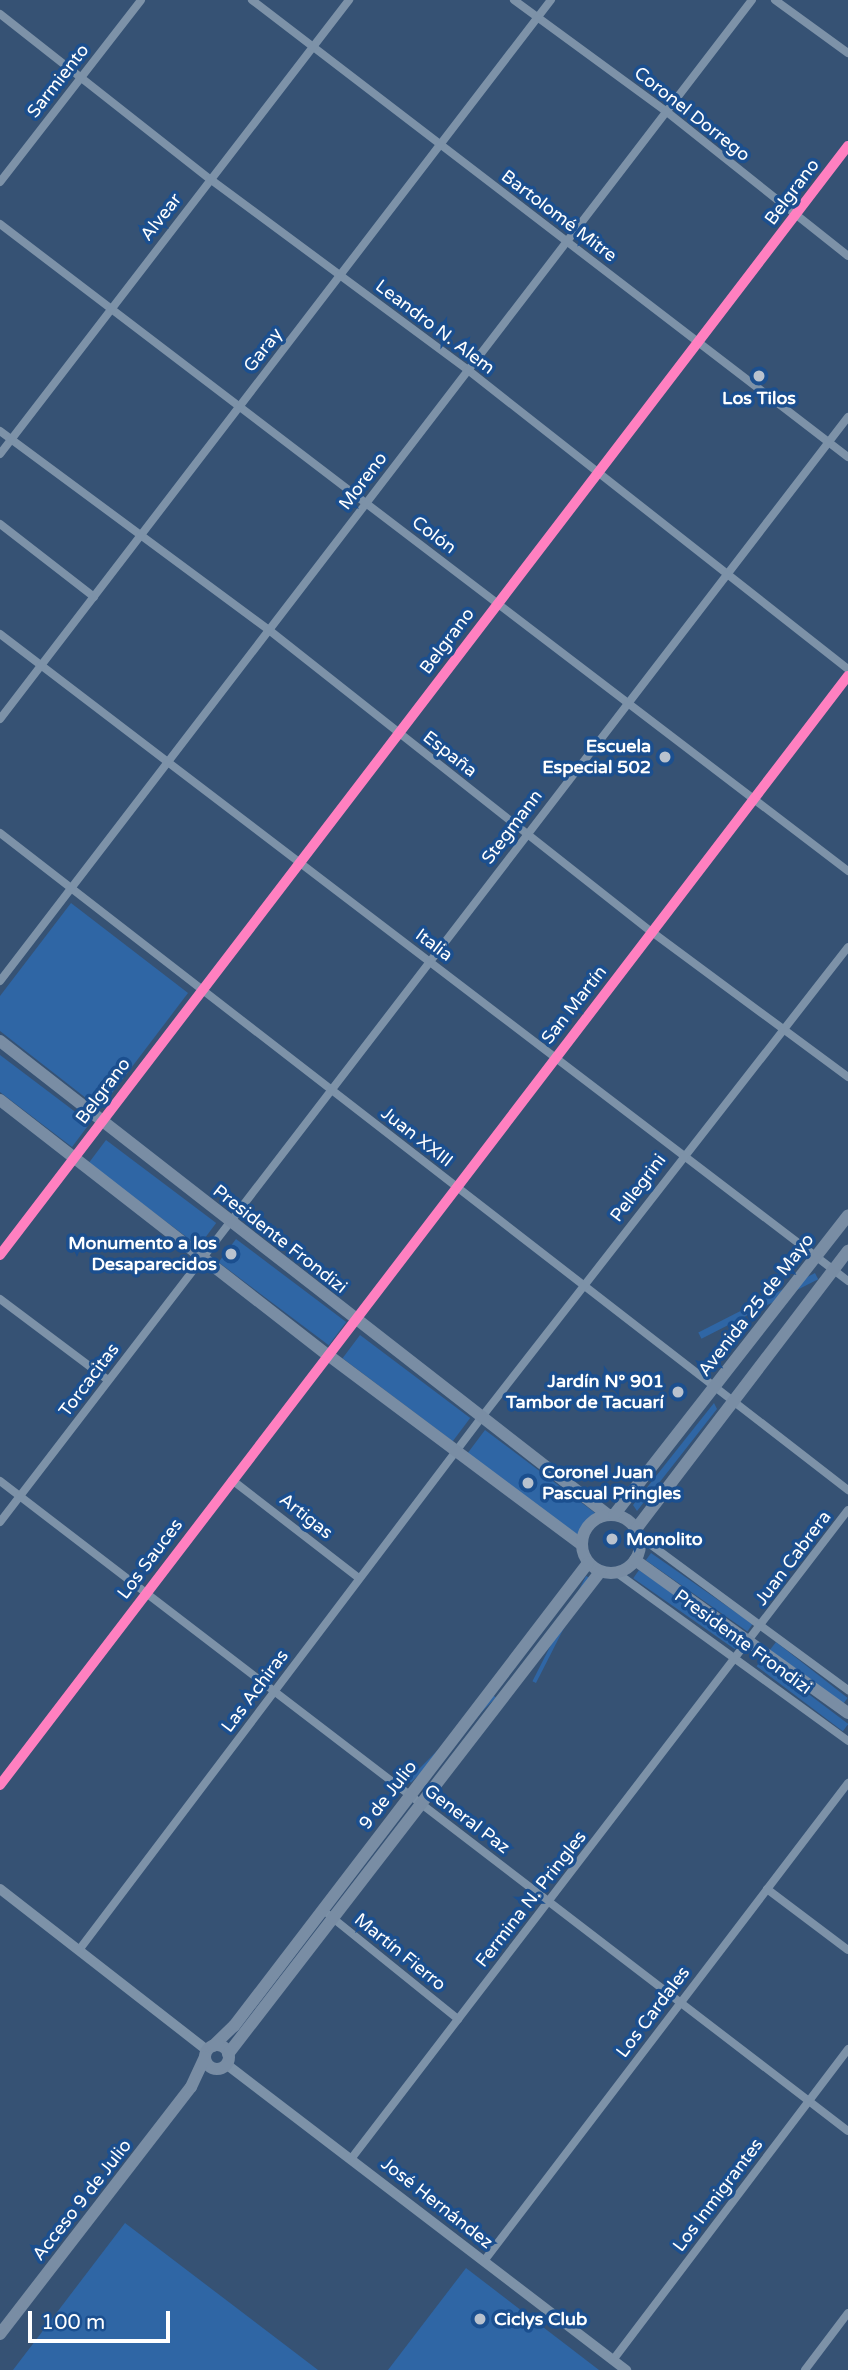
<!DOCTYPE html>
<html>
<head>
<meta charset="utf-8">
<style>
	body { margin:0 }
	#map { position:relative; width:848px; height:2370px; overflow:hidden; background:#365274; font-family:"Varela Round",sans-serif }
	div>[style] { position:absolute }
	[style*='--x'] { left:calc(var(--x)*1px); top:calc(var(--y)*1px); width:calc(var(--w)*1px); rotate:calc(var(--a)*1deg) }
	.green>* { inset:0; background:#2f66a5; transform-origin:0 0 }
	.minor>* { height:8px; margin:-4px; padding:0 4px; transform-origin:4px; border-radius:4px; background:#7d92a8 }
	.tertiary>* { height:10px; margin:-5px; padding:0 5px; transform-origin:5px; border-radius:5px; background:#7d92a8 }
	.secondary>* { height:12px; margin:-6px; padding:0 6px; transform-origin:6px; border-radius:6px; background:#798da4 }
	.secondary>.ring { margin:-6px; padding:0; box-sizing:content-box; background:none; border:12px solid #798da4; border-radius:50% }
	.cycleway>* { height:10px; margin:-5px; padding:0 5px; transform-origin:5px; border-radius:5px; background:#ff80c0 }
	.dots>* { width:19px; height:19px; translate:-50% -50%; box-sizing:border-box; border:4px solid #1b4f8f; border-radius:50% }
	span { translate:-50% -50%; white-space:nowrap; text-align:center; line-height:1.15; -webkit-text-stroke:7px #1b4f8f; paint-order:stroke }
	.street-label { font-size:18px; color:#fff }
	.poi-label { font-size:18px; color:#fff; font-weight:700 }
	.right { translate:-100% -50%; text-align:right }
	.left { translate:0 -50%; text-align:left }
	.scale { position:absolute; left:28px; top:2311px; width:142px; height:32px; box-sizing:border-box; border:4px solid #fff; border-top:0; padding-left:9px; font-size:21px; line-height:24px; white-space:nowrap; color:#fff; -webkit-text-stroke:5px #1b4f8f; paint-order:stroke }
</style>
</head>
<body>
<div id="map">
	<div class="green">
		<div style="clip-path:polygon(71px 903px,188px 993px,100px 1109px,0 1031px,0 996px)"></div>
		<div style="clip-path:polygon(0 1055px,90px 1123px,72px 1147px,0 1092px)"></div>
		<div style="left:106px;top:1140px;width:138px;height:29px;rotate:37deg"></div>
		<div style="left:236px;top:1239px;width:138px;height:29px;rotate:37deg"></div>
		<div style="left:815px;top:1273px;width:7px;height:131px;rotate:63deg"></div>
		<div style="left:360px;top:1335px;width:138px;height:29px;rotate:37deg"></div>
		<div style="clip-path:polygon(714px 1403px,717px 1409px,637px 1511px,633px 1505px)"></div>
		<div style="left:485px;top:1430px;width:138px;height:29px;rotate:37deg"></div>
		<div style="left:651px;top:1553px;width:124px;height:9px;rotate:35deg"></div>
		<div style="left:639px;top:1570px;width:124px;height:10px;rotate:35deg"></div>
		<div style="left:586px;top:1576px;width:4px;height:118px;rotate:27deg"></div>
		<div style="left:776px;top:1642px;width:91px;height:10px;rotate:38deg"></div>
		<div style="left:762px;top:1659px;width:108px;height:9px;rotate:37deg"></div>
		<div style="left:493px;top:1695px;width:4px;height:120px;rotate:45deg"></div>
		<div style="clip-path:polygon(125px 2223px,318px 2370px,13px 2370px)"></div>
		<div style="clip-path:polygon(466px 2268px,599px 2370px,388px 2370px)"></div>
	</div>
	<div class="minor">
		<div style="--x:252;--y:0;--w:751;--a:37.48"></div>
		<div style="--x:514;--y:0;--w:190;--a:36.2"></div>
		<div style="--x:667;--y:112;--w:231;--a:38.5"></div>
		<div style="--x:775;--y:0;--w:90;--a:36"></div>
		<div style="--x:0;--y:14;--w:267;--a:38.2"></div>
		<div style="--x:210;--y:179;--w:321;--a:36.5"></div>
		<div style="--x:468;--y:370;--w:484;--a:38.2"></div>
		<div style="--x:0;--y:182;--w:230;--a:-52.2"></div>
		<div style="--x:0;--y:224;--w:1067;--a:37.34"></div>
		<div style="--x:0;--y:431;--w:335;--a:36.5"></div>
		<div style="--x:269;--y:630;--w:488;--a:38.3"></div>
		<div style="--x:652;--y:932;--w:244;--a:36.5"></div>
		<div style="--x:0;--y:454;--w:573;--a:-52.45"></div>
		<div style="--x:0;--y:524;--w:119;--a:37.8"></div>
		<div style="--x:0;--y:634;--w:1067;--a:37.34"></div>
		<div style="--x:0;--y:719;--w:906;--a:-52.54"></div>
		<div style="--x:0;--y:833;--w:1073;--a:37.77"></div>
		<div style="--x:0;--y:981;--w:1236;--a:-52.53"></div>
		<div style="--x:0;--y:1255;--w:1396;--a:-52.6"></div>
		<div style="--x:0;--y:1299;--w:135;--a:36.9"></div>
		<div style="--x:232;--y:1480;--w:160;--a:37.7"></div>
		<div style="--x:0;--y:1481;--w:1068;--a:37.47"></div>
		<div style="--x:0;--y:1522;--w:1393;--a:-52.5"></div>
		<div style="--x:639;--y:1536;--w:260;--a:36.4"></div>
		<div style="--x:617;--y:1573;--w:286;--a:36"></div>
		<div style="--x:0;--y:1785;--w:1396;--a:-52.6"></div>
		<div style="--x:767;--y:1889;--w:101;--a:37"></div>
		<div style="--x:329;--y:1915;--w:166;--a:38.9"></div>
		<div style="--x:79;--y:1950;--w:667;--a:-52.92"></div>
		<div style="--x:481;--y:1418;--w:597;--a:-52.07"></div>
		<div style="--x:351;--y:2159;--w:817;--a:-52.56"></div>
		<div style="--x:484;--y:2261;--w:601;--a:-52.71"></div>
		<div style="--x:613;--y:2360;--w:390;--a:-52.9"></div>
		<div style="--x:805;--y:2370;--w:71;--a:-53"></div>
	</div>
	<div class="tertiary">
		<div style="--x:0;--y:1889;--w:262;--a:37.9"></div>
		<div style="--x:226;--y:2064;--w:504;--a:37.42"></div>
	</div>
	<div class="secondary">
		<div style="--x:0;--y:1041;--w:771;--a:37.94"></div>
		<div style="--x:0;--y:1100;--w:415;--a:37.9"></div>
		<div style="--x:328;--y:1355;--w:316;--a:36.8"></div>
		<div class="ring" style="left:582px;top:1515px;width:46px;height:46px"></div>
		<div style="--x:614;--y:1515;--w:380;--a:-52"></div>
		<div style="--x:636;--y:1529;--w:350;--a:-52.7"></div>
		<div style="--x:635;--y:1560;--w:262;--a:35.7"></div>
		<div class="ring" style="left:205px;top:2045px;width:12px;height:12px"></div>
		<div style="--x:213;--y:2046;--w:29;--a:-44"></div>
		<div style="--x:234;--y:2026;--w:583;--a:-52.6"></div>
		<div style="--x:228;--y:2054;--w:609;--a:-52.34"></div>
		<div style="--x:0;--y:2334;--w:312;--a:-52.3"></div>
		<div style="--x:191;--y:2087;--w:33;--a:-65"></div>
	</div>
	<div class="cycleway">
		<div style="--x:0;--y:1255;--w:1396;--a:-52.6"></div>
		<div style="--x:0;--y:1785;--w:1396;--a:-52.6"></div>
	</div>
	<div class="dots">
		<div style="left:759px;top:376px;background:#b9c2ce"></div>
		<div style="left:665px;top:757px;background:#b9c2ce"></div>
		<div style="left:231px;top:1254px;background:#b9c2ce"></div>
		<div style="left:678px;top:1392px;background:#b9c2ce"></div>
		<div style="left:528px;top:1483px;background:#b9c2ce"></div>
		<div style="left:612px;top:1539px;background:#b9c2ce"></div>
		<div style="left:480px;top:2319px;background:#b9c2ce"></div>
	</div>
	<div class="street-label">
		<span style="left:58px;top:81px;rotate:-52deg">Sarmiento</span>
		<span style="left:692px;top:114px;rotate:38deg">Coronel Dorrego</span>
		<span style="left:792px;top:192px;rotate:-53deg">Belgrano</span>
		<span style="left:559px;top:216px;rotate:37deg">Bartolomé Mitre</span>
		<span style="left:161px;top:217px;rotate:-52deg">Alvear</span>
		<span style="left:435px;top:327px;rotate:37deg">Leandro N. Alem</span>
		<span style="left:263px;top:350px;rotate:-52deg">Garay</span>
		<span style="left:363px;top:481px;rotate:-53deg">Moreno</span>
		<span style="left:434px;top:535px;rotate:37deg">Colón</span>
		<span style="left:447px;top:641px;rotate:-53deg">Belgrano</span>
		<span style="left:450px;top:754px;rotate:38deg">España</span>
		<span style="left:512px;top:827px;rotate:-53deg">Stegmann</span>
		<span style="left:434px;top:945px;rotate:37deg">Italia</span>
		<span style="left:574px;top:1005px;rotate:-52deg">San Martín</span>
		<span style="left:103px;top:1091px;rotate:-53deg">Belgrano</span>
		<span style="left:417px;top:1137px;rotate:38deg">Juan XXIII</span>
		<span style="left:638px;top:1188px;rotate:-53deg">Pellegrini</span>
		<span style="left:280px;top:1239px;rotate:38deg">Presidente Frondizi</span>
		<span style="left:756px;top:1305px;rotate:-52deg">Avenida 25 de Mayo</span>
		<span style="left:89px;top:1380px;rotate:-53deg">Torcacitas</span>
		<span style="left:306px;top:1516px;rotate:38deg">Artigas</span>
		<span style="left:793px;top:1558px;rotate:-53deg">Juan Cabrera</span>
		<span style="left:150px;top:1559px;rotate:-53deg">Los Sauces</span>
		<span style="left:743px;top:1642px;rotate:36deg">Presidente Frondizi</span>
		<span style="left:255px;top:1691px;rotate:-53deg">Las Achiras</span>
		<span style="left:388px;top:1795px;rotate:-52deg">9 de Julio</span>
		<span style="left:467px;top:1819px;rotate:37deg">General Paz</span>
		<span style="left:531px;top:1899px;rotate:-52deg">Fermina N. Pringles</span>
		<span style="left:400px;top:1952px;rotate:39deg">Martín Fierro</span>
		<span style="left:653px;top:2012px;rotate:-53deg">Los Cardales</span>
		<span style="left:718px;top:2195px;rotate:-53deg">Los Inmigrantes</span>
		<span style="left:82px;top:2200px;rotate:-52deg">Acceso 9 de Julio</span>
		<span style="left:437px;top:2203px;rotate:38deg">José Hernández</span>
	</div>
	<div class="poi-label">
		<span style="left:759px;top:398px">Los Tilos</span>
		<span class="right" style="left:651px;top:757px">Escuela<br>Especial 502</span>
		<span class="right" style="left:217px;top:1254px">Monumento a los<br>Desaparecidos</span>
		<span class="right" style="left:664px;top:1392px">Jardín N° 901<br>Tambor de Tacuarí</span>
		<span class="left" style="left:542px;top:1483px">Coronel Juan<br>Pascual Pringles</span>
		<span class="left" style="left:626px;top:1539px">Monolito</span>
		<span class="left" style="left:494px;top:2319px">Ciclys Club</span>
	</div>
	<div class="scale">100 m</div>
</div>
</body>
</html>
